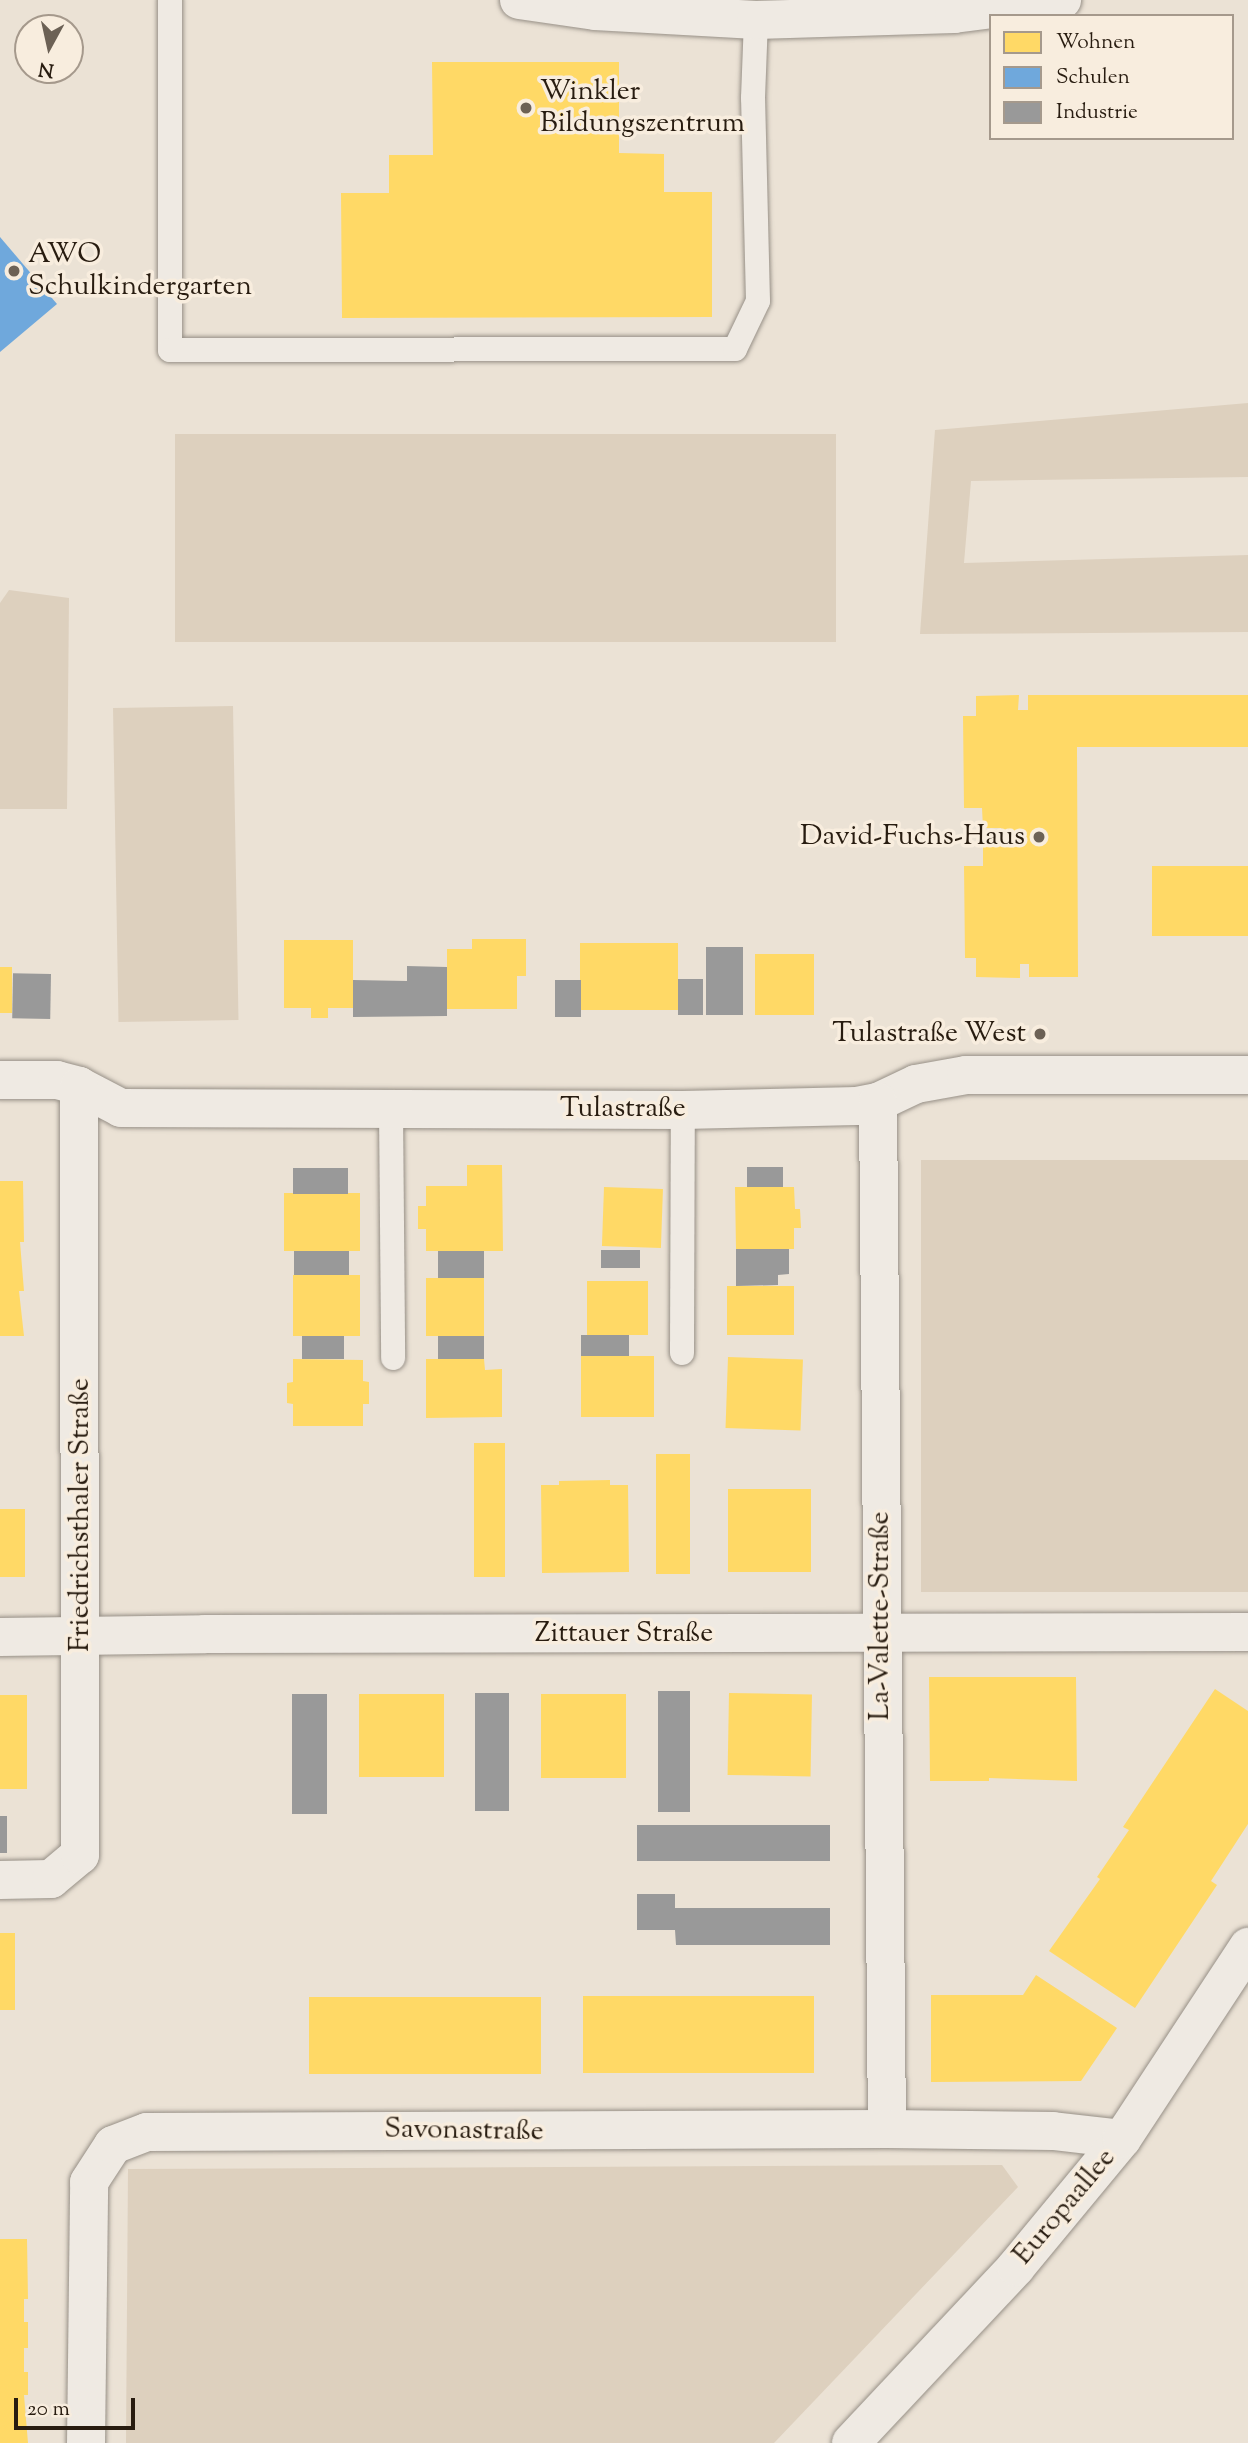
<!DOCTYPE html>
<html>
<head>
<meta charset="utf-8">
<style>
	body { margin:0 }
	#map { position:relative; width:1248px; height:2443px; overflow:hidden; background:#ebe2d5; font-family:"Sorts Mill Goudy",serif }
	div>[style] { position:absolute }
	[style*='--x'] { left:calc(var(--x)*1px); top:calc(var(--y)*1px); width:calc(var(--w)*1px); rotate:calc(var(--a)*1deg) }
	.green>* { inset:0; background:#ddd0be; transform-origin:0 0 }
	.homes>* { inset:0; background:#ffd966; transform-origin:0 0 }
	.schools>* { inset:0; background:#6fa8dc }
	.industry>* { inset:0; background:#999; transform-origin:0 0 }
	.roads { filter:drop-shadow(0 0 2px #979087) drop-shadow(0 0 2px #979087) }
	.service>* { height:24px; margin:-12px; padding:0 12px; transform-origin:12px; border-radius:12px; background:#efeae3 }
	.minor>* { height:38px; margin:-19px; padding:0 19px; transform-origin:19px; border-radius:19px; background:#efeae3 }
	.dots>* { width:19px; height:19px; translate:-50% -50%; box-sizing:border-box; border:4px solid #f8edde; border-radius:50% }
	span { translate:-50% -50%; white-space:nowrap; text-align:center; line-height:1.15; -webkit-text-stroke:7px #f8edde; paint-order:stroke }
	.poi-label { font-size:28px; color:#281c10 }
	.left { translate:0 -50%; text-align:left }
	.right { translate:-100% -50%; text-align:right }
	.street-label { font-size:28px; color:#281c10 }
	.legend { position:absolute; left:989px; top:14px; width:245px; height:126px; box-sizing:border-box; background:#f8edde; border:2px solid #a5998c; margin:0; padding:9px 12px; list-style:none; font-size:21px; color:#281c10 }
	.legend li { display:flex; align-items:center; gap:14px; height:35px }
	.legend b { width:35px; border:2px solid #a5998c }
	.north { position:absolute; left:14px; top:14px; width:70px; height:70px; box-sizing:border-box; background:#f8edde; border:2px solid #a5998c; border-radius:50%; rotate:188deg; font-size:19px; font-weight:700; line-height:28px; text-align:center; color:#281c10 }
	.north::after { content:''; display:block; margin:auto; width:24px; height:32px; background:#6c6155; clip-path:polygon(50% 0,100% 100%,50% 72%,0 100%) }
	.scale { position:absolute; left:14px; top:2398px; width:121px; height:32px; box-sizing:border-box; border:4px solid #281c10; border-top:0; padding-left:9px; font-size:21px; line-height:24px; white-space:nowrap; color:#281c10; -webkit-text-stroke:5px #f8edde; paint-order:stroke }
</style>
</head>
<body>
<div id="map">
	<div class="green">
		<div style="clip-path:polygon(1248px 403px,1248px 477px,971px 481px,964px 563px,1248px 555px,1248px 632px,920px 634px,935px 430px)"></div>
		<div style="left:175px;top:434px;width:661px;height:208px"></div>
		<div style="clip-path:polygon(9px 590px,69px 598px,67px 809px,0 809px,0 603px)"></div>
		<div style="left:233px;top:706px;width:314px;height:120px;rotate:89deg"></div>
		<div style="left:1248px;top:1160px;width:432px;height:327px;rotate:90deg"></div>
		<div style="clip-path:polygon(1002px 2165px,1018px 2187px,774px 2443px,126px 2443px,128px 2169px)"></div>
	</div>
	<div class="homes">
		<div style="clip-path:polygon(432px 62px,619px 62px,619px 153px,664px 154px,664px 192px,712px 192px,712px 317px,342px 318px,341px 193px,389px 193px,389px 155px,433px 155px)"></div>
		<div style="clip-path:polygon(1019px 695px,1018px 710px,1028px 710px,1028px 695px,1248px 695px,1248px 747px,1077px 747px,1078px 977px,1029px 977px,1029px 964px,1020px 964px,1020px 978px,976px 977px,976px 958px,965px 958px,964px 866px,983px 866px,983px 846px,1002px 846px,1001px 828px,983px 828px,982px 808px,964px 808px,963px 716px,976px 716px,976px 696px)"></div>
		<div style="left:1152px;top:866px;width:96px;height:70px"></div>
		<div style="clip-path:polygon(472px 939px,526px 939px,526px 976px,517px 976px,517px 1009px,447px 1009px,447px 949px,472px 949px)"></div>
		<div style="clip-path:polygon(284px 940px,353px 940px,353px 1008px,328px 1008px,328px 1018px,311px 1018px,311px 1008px,284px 1008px)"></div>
		<div style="left:580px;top:943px;width:98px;height:67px"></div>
		<div style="left:755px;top:954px;width:59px;height:61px"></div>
		<div style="left:0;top:967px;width:12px;height:46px"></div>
		<div style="clip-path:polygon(467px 1165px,502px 1165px,503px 1251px,426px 1251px,426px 1229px,418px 1229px,418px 1206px,426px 1206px,426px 1186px,467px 1186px)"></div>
		<div style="clip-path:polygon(0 1181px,23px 1181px,24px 1242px,20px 1242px,24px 1291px,19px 1291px,24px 1336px,0 1336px)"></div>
		<div style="left:604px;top:1187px;width:59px;height:59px;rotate:2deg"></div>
		<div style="clip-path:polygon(735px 1187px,794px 1187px,795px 1209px,800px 1209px,801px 1228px,794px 1228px,794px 1249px,736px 1249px)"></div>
		<div style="left:284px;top:1193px;width:76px;height:58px"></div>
		<div style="left:293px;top:1275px;width:67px;height:61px"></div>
		<div style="left:426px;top:1278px;width:58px;height:58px"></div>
		<div style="left:648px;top:1281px;width:54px;height:61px;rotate:90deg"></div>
		<div style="left:727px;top:1286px;width:67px;height:49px"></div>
		<div style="left:581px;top:1356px;width:73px;height:61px"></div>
		<div style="left:728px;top:1357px;width:75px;height:71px;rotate:2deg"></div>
		<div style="clip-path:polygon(293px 1359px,363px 1360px,363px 1381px,369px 1382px,369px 1404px,363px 1404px,363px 1426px,293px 1426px,293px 1404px,287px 1403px,287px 1383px,293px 1382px)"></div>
		<div style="clip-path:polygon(426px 1359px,484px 1359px,485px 1370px,502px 1369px,502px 1417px,426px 1418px)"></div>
		<div style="left:474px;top:1443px;width:31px;height:134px"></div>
		<div style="left:690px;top:1454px;width:120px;height:34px;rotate:90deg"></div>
		<div style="clip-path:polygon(610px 1480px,610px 1485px,628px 1485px,629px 1572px,542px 1573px,541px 1485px,559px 1485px,559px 1481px)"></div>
		<div style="left:811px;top:1489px;width:83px;height:83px;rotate:90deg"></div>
		<div style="left:25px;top:1509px;width:68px;height:25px;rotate:90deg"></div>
		<div style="clip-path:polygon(929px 1677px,1076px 1677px,1077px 1781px,989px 1778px,989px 1781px,930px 1781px)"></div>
		<div style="clip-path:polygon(1215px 1689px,1248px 1711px,1248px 1824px,1211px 1881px,1217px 1885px,1135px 2008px,1049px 1951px,1100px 1879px,1097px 1877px,1129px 1830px,1123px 1827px)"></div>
		<div style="left:729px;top:1693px;width:83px;height:82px;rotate:1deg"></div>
		<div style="left:444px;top:1694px;width:83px;height:85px;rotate:90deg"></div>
		<div style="left:541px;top:1694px;width:85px;height:84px"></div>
		<div style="left:0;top:1695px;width:27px;height:94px"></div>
		<div style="left:0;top:1933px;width:15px;height:77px"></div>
		<div style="clip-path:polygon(1036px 1975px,1117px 2028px,1081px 2081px,931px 2082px,931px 1995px,1023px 1995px)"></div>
		<div style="left:814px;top:1996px;width:77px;height:231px;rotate:90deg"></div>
		<div style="left:541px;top:1997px;width:77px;height:232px;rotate:90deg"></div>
		<div style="clip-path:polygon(0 2239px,27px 2239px,28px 2299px,24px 2299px,24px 2322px,28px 2322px,28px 2348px,24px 2348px,24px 2372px,28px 2372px,28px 2395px,24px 2395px,28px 2443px,0 2443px)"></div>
	</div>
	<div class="schools">
		<div style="clip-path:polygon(0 237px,57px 304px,0 352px)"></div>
	</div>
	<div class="industry">
		<div style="left:706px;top:947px;width:37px;height:68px"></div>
		<div style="clip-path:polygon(407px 966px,447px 967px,447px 1016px,353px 1017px,353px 980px,407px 981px)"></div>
		<div style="left:51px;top:974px;width:45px;height:38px;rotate:91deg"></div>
		<div style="left:678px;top:979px;width:25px;height:36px"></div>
		<div style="left:555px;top:980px;width:26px;height:37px"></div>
		<div style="left:747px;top:1167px;width:36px;height:20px"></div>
		<div style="left:348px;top:1168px;width:26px;height:55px;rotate:90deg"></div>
		<div style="clip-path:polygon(736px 1249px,789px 1249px,789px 1274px,778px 1275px,778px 1285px,736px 1286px)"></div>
		<div style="left:640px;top:1250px;width:18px;height:39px;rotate:90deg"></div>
		<div style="left:294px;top:1251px;width:55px;height:24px"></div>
		<div style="left:438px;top:1251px;width:46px;height:27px"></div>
		<div style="left:581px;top:1335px;width:48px;height:21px"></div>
		<div style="left:344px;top:1336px;width:23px;height:42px;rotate:90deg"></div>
		<div style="left:438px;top:1336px;width:46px;height:23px"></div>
		<div style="left:690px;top:1691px;width:121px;height:32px;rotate:90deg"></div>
		<div style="left:475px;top:1693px;width:34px;height:118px"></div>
		<div style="left:327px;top:1694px;width:120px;height:35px;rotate:90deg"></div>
		<div style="left:0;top:1816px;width:7px;height:37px"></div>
		<div style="left:830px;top:1825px;width:36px;height:193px;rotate:90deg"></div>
		<div style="clip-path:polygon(637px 1894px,675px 1894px,675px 1908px,830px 1908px,830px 1945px,676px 1945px,675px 1930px,637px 1930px)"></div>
	</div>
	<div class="roads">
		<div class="service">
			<div style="--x:170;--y:0;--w:350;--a:90"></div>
			<div style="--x:170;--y:350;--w:565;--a:-0.1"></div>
			<div style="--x:735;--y:349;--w:53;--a:-64.4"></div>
			<div style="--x:758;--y:301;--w:203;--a:-91.4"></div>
			<div style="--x:753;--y:98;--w:78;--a:-87.8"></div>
			<div style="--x:391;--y:1109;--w:249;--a:89.5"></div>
			<div style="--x:682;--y:1353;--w:243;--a:-89.8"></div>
		</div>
		<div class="minor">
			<div style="--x:519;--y:0;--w:77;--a:8.2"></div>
			<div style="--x:595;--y:11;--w:161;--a:3.2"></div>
			<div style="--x:756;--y:20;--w:198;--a:-1.7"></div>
			<div style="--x:954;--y:14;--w:109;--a:-7.4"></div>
			<div style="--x:0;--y:1080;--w:57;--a:0"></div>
			<div style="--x:57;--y:1080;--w:23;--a:15"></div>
			<div style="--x:79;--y:1086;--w:47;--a:27.6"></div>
			<div style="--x:121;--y:1108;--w:562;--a:0.2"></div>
			<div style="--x:683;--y:1110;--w:174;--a:-1.3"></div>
			<div style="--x:857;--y:1106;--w:21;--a:-11"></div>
			<div style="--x:878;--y:1102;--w:42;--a:-25.3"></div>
			<div style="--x:916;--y:1084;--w:51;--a:-10.2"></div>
			<div style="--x:966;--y:1075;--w:282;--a:0"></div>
			<div style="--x:878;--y:1102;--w:1027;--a:89.5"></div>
			<div style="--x:0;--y:1637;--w:205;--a:-0.8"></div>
			<div style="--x:205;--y:1634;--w:1043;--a:-0.11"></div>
			<div style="--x:0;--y:1880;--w:51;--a:-1.1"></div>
			<div style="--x:51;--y:1879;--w:38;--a:-40"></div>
			<div style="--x:80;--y:1855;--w:769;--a:-90.07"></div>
			<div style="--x:86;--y:2443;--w:261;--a:-89.3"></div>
			<div style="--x:89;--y:2182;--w:44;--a:-57"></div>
			<div style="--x:113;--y:2145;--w:36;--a:-21"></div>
			<div style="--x:147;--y:2132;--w:740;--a:-0.23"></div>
			<div style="--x:887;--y:2129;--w:166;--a:0.7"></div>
			<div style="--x:1053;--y:2131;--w:69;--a:6.6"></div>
			<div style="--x:851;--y:2443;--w:241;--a:-46.8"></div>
			<div style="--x:1016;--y:2267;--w:166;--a:-50.4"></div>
			<div style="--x:1122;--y:2139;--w:230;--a:-56.7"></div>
		</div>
	</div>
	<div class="dots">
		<div style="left:526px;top:108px;background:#6c6155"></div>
		<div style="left:14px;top:271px;background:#6c6155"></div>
		<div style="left:1039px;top:837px;background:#6c6155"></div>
		<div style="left:1040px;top:1034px;background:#6c6155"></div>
	</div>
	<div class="poi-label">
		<span class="left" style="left:540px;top:108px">Winkler<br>Bildungszentrum</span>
		<span class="left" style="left:28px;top:271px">AWO<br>Schulkindergarten</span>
		<span class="right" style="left:1025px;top:837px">David-Fuchs-Haus</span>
		<span class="right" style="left:1026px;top:1034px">Tulastraße West</span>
	</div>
	<div class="street-label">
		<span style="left:623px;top:1109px">Tulastraße</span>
		<span style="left:81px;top:1515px;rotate:-90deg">Friedrichsthaler Straße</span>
		<span style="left:881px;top:1616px;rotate:-90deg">La-Valette-Straße</span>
		<span style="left:624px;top:1634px">Zittauer Straße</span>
		<span style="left:464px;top:2131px;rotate:1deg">Savonastraße</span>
		<span style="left:1065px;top:2207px;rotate:-50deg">Europaallee</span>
	</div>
	<ul class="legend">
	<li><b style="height:19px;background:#ffd966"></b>Wohnen</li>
	<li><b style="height:19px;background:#6fa8dc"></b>Schulen</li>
	<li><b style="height:19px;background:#999"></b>Industrie</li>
	</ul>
	<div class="north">N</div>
	<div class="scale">20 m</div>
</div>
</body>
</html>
